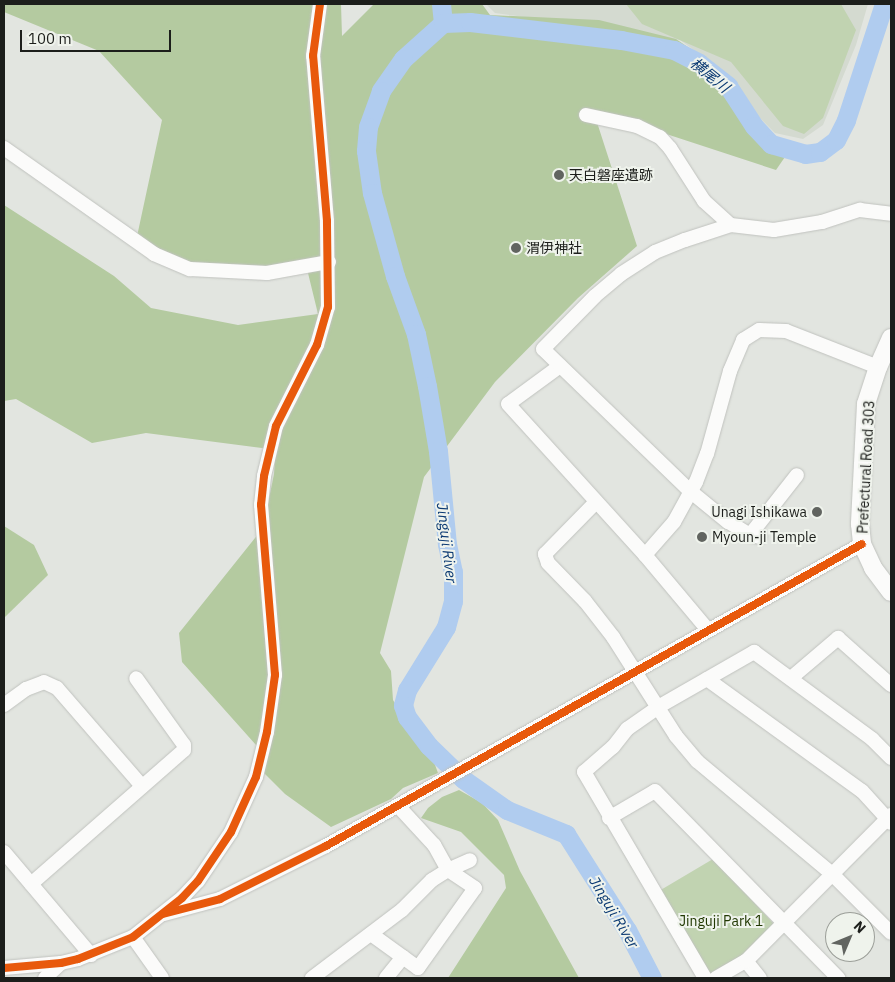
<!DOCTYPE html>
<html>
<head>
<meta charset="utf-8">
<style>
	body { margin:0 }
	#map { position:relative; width:895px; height:982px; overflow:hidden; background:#e2e5e0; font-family:"IBM Plex Sans","Noto Sans JP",sans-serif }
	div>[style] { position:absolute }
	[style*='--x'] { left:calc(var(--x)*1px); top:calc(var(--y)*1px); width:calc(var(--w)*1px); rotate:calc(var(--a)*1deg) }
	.built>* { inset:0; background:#d4dad0 }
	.green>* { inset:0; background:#c1d3b1 }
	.forest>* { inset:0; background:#b4caa0 }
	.river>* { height:19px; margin:-9.5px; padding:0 9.5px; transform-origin:9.5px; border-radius:9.5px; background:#b0ccef }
	.roads { filter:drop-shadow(0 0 1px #c0c2be) drop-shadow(0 0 1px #c0c2be) }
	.minor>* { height:14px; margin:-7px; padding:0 7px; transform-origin:7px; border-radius:7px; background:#fbfbfa }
	.major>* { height:18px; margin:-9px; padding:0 9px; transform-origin:9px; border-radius:9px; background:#fbfbfa }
	.cycleway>* { height:8px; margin:-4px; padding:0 4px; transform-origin:4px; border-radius:4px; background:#e8590c }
	.dots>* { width:14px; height:14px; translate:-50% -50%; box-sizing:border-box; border:2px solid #eff3ec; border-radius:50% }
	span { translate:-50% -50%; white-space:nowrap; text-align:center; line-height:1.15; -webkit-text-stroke:4px #eff3ec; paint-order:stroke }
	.poi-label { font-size:14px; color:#1c1e1b }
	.left { translate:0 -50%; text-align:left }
	.right { translate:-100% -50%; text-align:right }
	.street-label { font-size:14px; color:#1c1e1b }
	.park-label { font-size:14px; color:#223903 }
	.water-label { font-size:15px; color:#0b3a73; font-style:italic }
	.frame { position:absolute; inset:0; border:5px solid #1c1e1b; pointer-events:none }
	.north { position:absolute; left:825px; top:912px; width:50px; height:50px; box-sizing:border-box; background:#eff3ec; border:1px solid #9b9e98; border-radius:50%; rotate:45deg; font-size:14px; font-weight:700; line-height:20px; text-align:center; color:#1c1e1b }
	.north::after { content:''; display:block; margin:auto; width:18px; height:22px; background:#616460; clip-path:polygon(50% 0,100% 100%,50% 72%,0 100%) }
	.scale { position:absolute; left:20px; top:30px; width:151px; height:22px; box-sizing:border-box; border:2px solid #1c1e1b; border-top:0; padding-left:6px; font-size:15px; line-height:18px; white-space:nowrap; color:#1c1e1b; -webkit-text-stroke:4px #eff3ec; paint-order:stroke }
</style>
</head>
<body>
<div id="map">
	<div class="built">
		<div style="clip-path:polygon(486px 4px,868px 4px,856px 45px,823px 125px,803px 139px,775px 133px,758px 116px,720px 69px,680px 40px,607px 28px,495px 13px)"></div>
	</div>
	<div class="green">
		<div style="clip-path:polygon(626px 4px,841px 4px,856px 30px,823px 118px,804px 134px,783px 126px,731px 62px,642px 24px)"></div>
		<div style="clip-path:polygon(713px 859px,774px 924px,742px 957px,710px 976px,659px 891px)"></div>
	</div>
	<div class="forest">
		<div style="clip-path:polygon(4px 4px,341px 4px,342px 36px,374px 4px,482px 4px,490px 15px,599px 20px,676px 39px,720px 69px,787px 154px,776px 170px,593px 110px,637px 246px,578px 298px,495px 382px,424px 477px,380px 653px,391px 671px,393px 700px,409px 727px,427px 743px,438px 773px,403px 788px,391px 799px,331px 827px,285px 794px,263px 772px,265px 755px,182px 662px,179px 633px,263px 528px,274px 474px,276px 439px,270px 449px,146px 433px,92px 443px,16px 399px,4px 401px,4px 205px,114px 276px,151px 308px,238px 325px,318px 314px,307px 269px,261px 273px,190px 269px,136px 241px,162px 120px,99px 51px,4px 12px)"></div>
		<div style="clip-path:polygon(4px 526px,34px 545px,48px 575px,4px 618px)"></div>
		<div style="clip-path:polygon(459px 790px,482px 803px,498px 820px,520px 871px,579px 978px,448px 978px,506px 888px,504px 875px,461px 832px,421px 818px,428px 808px,442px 797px)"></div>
	</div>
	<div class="river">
		<div style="--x:441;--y:4;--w:19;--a:84"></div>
		<div style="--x:443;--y:23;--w:54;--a:138"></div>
		<div style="--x:403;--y:59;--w:39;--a:125"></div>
		<div style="--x:381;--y:91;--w:38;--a:110"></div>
		<div style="--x:368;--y:127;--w:24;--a:95"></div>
		<div style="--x:366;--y:151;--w:42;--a:81.9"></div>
		<div style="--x:372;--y:193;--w:86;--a:74.5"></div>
		<div style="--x:395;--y:276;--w:62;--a:70.1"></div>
		<div style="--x:416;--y:334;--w:53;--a:78.1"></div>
		<div style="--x:427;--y:386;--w:66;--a:80.4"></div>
		<div style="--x:438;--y:451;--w:93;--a:84.5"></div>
		<div style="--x:447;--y:544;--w:29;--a:78"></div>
		<div style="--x:453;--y:572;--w:29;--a:90"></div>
		<div style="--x:453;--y:601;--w:27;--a:105"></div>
		<div style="--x:446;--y:627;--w:74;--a:121.8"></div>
		<div style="--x:407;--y:690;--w:16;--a:105"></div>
		<div style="--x:403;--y:705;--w:13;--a:72"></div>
		<div style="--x:407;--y:717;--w:36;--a:53"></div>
		<div style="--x:429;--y:746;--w:47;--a:44.1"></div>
		<div style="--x:463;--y:779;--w:54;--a:35.2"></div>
		<div style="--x:507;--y:810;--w:64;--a:22.1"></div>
		<div style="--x:566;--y:834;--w:114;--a:57.6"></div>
		<div style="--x:627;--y:930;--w:54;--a:62.5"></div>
		<div style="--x:443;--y:23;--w:27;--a:-2"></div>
		<div style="--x:470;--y:22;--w:152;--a:6.8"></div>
		<div style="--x:621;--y:40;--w:54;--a:10.7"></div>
		<div style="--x:674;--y:50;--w:28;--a:27"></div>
		<div style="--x:699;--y:63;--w:37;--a:38"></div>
		<div style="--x:728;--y:86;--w:48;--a:57"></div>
		<div style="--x:754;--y:126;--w:25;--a:47"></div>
		<div style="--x:771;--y:144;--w:35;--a:16"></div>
		<div style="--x:805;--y:154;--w:15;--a:-8"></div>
		<div style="--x:820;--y:152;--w:20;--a:-37"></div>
		<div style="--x:836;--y:140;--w:22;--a:-63"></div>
		<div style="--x:846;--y:120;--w:122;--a:-71.9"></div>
	</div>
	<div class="roads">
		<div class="minor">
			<div style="--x:586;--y:115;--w:52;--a:12.2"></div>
			<div style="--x:637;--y:126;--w:25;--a:26"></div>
			<div style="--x:660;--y:137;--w:15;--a:48"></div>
			<div style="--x:670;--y:148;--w:63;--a:57.3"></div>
			<div style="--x:704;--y:201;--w:36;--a:42"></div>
			<div style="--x:4;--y:148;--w:184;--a:35.2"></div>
			<div style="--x:154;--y:254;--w:39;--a:23"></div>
			<div style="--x:190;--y:269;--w:77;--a:3"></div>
			<div style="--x:267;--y:273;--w:63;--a:-10.1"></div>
			<div style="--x:560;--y:366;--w:64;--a:143.8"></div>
			<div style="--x:508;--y:404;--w:204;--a:47.8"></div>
			<div style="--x:596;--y:502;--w:73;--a:134.4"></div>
			<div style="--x:545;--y:554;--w:9;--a:72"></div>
			<div style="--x:548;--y:563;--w:53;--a:45.8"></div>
			<div style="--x:585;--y:601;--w:46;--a:52.1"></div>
			<div style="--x:613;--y:637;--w:117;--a:57.5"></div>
			<div style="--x:676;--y:736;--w:33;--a:50"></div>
			<div style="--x:697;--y:761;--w:176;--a:39.9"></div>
			<div style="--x:832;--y:874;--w:83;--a:45"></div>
			<div style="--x:750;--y:535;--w:76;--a:-51.9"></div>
			<div style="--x:760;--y:537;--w:10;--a:-169"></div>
			<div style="--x:750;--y:535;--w:26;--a:-149"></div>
			<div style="--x:728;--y:522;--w:49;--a:-140.8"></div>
			<div style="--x:690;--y:491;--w:204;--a:-136"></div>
			<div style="--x:543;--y:349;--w:74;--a:-45.5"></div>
			<div style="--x:595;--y:296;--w:34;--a:-40"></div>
			<div style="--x:621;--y:274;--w:40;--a:-32.9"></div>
			<div style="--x:655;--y:252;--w:32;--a:-22"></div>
			<div style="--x:685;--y:240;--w:48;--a:-18.1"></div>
			<div style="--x:731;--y:225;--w:43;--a:6.6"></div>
			<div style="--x:774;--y:230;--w:49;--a:-9.5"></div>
			<div style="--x:822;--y:222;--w:40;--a:-18"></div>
			<div style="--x:860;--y:210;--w:31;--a:7"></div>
			<div style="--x:708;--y:630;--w:98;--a:-130"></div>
			<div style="--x:645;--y:555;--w:44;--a:-48.7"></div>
			<div style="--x:674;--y:522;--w:46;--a:-61.2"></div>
			<div style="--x:696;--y:482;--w:30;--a:-69"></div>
			<div style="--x:707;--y:454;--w:86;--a:-74.5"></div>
			<div style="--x:730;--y:371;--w:34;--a:-67"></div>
			<div style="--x:743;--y:340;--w:19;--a:-32"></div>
			<div style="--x:759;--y:330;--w:27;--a:2"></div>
			<div style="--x:786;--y:331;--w:99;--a:21.4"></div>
			<div style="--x:791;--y:678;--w:62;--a:-40.4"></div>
			<div style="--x:838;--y:638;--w:71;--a:41.6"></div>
			<div style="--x:707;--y:679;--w:191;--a:35.9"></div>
			<div style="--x:862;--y:791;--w:43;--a:47.8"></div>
			<div style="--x:4;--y:705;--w:27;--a:-36"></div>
			<div style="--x:26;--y:689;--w:19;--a:-21"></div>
			<div style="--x:44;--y:682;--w:14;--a:25"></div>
			<div style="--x:57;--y:688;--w:130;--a:49.1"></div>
			<div style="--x:609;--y:818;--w:53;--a:-30.4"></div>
			<div style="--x:655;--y:791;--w:262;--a:45.6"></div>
			<div style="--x:4;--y:852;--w:135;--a:49.8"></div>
			<div style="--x:31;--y:884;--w:203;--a:-41.2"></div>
			<div style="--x:184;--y:750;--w:5;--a:-90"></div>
			<div style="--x:184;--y:745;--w:82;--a:-125.6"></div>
			<div style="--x:164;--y:914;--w:58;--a:-15"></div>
			<div style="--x:220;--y:899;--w:119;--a:-26.6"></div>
			<div style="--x:326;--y:846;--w:615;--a:-29.4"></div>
			<div style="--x:371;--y:934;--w:58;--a:35.9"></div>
			<div style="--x:418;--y:968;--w:98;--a:-54.5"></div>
			<div style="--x:475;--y:888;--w:32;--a:-146"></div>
			<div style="--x:448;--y:870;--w:29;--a:-119"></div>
			<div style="--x:434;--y:845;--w:53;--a:-132.7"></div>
			<div style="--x:133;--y:937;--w:50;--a:54.7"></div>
			<div style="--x:746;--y:961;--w:22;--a:51"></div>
			<div style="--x:4;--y:968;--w:57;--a:-5"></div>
			<div style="--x:61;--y:963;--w:17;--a:-13"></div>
			<div style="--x:78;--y:959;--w:59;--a:-21.8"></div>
			<div style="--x:133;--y:937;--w:63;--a:-38.5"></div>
			<div style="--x:182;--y:898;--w:23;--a:-47"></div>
			<div style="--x:198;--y:881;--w:59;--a:-56"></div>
			<div style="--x:231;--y:832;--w:60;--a:-65.6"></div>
			<div style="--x:256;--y:777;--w:46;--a:-76.3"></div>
			<div style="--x:267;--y:732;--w:58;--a:-82"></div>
			<div style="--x:275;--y:675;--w:171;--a:-94.7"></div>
			<div style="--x:261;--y:505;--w:29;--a:-84"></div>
			<div style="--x:264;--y:476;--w:51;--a:-76.5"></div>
			<div style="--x:276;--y:426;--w:91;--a:-63.2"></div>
			<div style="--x:317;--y:345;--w:40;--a:-74"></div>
			<div style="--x:328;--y:307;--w:86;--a:-90.7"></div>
			<div style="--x:327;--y:221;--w:166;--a:-94.8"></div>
			<div style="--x:313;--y:56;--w:52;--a:-82.3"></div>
			<div style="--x:45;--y:978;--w:22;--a:-43"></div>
			<div style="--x:312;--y:978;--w:113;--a:-37.1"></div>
			<div style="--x:402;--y:910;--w:42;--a:-45"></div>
			<div style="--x:432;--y:880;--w:19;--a:-32"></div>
			<div style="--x:448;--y:870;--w:24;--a:-24"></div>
			<div style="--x:386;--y:978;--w:27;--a:-51"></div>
			<div style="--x:705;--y:978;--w:239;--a:-120.4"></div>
			<div style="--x:584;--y:772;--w:38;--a:-41"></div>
			<div style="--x:613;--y:747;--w:23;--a:-52"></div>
			<div style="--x:627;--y:729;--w:38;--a:-35"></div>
			<div style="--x:658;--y:707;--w:111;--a:-29.8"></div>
			<div style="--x:754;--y:652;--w:147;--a:36.4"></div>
			<div style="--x:872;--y:739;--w:27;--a:45"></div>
			<div style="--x:716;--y:978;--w:34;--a:-30"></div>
			<div style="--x:746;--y:961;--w:206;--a:-45.2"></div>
		</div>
		<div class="major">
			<div style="--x:891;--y:338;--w:32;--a:114"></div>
			<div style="--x:878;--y:367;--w:39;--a:108"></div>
			<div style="--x:866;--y:404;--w:120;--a:92.9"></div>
			<div style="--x:860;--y:524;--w:20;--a:84"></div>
			<div style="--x:862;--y:544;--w:26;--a:65"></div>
			<div style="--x:873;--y:568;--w:30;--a:53"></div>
		</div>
	</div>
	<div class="cycleway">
		<div style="--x:163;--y:914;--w:59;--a:-14.7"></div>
		<div style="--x:220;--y:899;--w:119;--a:-26.6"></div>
		<div style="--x:326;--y:846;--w:615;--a:-29.4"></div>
		<div style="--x:4;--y:968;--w:57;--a:-5"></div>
		<div style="--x:61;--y:963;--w:17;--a:-13"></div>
		<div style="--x:78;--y:959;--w:59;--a:-21.8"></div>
		<div style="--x:133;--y:937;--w:63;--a:-38.5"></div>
		<div style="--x:182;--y:898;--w:23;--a:-47"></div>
		<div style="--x:198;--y:881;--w:59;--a:-56"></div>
		<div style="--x:231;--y:832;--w:60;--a:-65.6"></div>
		<div style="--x:256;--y:777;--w:46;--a:-76.3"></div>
		<div style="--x:267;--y:732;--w:58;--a:-82"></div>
		<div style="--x:275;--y:675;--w:171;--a:-94.7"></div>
		<div style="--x:261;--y:505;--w:29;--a:-84"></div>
		<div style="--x:264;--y:476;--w:51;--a:-76.5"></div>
		<div style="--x:276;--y:426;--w:91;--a:-63.2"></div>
		<div style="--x:317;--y:345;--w:40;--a:-74"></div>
		<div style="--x:328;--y:307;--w:86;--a:-90.7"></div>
		<div style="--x:327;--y:221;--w:166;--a:-94.8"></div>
		<div style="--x:313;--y:56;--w:52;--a:-82.3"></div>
	</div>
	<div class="dots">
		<div style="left:559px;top:175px;background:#616460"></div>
		<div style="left:516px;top:248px;background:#616460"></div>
		<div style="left:817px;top:512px;background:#616460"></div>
		<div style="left:702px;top:537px;background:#616460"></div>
	</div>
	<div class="poi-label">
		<span class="left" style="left:569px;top:175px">天白磐座遺跡</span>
		<span class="left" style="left:526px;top:248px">渭伊神社</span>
		<span class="right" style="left:807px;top:512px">Unagi Ishikawa</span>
		<span class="left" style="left:712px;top:537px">Myoun-ji Temple</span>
	</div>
	<div class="street-label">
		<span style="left:866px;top:467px;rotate:-87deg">Prefectural Road 303</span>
	</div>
	<div class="park-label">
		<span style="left:721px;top:921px">Jinguji Park 1</span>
	</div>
	<div class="water-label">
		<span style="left:710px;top:75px;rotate:39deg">横尾川</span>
		<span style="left:447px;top:543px;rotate:83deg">Jinguji River</span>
		<span style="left:614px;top:912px;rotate:59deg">Jinguji River</span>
	</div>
	<div class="frame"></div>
	<div class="north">N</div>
	<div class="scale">100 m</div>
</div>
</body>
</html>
